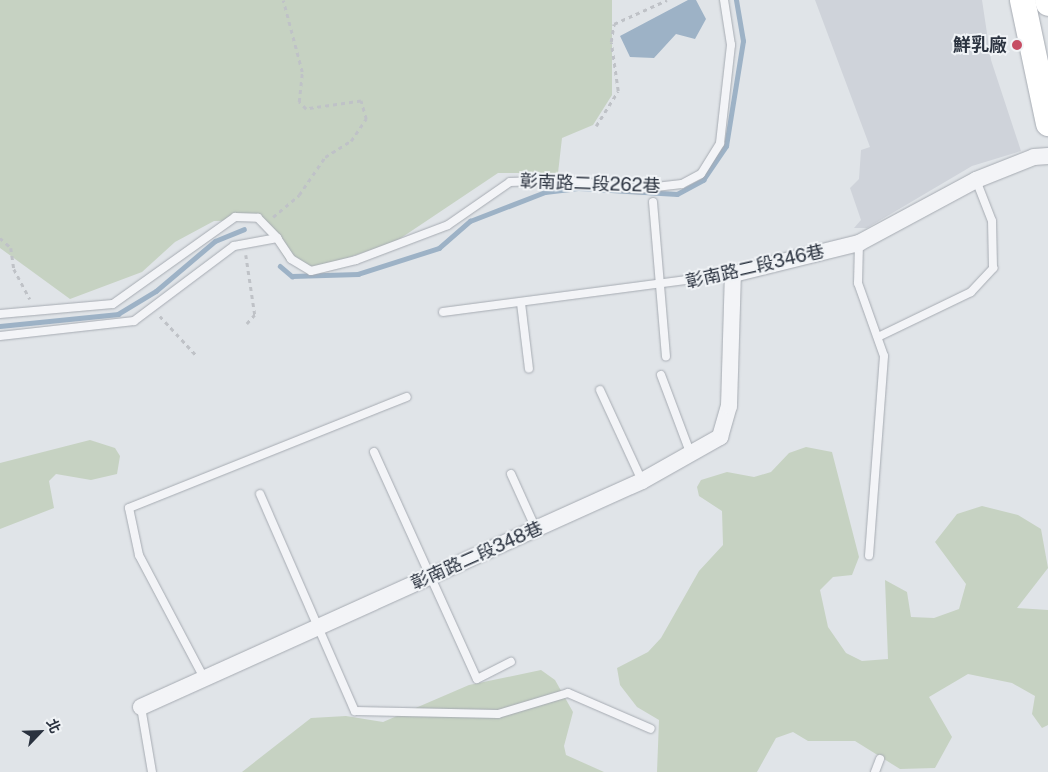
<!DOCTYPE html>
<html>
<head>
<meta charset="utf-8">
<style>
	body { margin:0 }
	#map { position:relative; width:1048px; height:772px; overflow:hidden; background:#e0e4e8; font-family:"Public Sans","Noto Sans TC",sans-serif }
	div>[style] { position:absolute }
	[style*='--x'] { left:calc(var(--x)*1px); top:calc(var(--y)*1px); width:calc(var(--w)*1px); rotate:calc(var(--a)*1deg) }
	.built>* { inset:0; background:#cfd3da }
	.green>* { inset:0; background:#c6d2c2 }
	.water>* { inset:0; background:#9db2c6 }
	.stream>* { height:4.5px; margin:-2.25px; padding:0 2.25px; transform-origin:2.25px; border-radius:2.25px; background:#9db2c6 }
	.path>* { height:2.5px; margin-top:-1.25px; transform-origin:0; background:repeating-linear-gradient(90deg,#bfc2c7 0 4px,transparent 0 8px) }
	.roads { filter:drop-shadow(0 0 1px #a6abb2) drop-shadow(0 0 1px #a6abb2) }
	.lane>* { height:8px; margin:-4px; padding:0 4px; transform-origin:4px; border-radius:4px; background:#f3f4f7 }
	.street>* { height:16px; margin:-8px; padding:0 8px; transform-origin:8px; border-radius:8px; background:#f3f4f7 }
	.primary>* { height:25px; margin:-12.5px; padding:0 12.5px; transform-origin:12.5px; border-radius:12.5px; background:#fff }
	.dots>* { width:14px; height:14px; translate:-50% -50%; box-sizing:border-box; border:2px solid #f0f3f6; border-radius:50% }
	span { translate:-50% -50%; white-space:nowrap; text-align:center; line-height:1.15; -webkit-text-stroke:4px #f0f3f6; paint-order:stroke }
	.poi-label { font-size:18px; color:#2a323f; font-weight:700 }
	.right { translate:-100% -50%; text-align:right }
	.street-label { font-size:18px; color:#2a323f }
	.north { position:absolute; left:15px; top:707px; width:50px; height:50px; -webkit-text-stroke:4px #f0f3f6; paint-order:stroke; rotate:66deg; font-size:14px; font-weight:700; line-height:20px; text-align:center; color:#2a323f }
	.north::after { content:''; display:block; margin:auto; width:18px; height:22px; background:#2a323f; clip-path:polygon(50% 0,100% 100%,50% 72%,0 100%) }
</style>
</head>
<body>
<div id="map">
	<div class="built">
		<div style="clip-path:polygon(815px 0,982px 0,991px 60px,1021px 151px,972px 166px,867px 228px,854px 228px,861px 220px,850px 188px,859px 179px,861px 150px,870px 147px)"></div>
	</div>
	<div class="green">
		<div style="clip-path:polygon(0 0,612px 0,612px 95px,593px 125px,562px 138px,558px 173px,498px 173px,395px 242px,323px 266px,303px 267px,286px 260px,265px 225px,254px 220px,214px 221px,175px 242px,142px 272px,70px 299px,0 248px)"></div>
		<div style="clip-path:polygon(90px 440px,115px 448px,120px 456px,117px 474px,91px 480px,56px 474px,49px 481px,54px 508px,0 529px,0 463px)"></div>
		<div style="clip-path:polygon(806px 447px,832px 452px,859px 557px,852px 575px,833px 577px,820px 590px,828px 627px,846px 653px,862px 661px,888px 659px,885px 580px,907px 592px,911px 617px,934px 618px,959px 609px,966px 584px,935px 542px,957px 514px,982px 506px,1018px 515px,1041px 529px,1048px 568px,1017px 608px,1048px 610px,1048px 725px,1042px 728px,1032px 714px,1035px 696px,1012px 683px,968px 674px,929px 697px,952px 737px,935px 768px,900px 769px,855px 741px,808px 741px,793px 732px,776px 738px,757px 772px,657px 772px,659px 720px,637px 707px,620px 685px,617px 668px,648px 652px,661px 638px,699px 571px,723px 545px,722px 511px,699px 496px,697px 487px,701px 480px,727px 472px,754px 477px,771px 472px,789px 453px)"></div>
		<div style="clip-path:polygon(541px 670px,555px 680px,573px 712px,564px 746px,566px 755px,604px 772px,242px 772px,311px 718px,346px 716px,383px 722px,469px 685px)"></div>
	</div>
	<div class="water">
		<div style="clip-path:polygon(688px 0,696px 0,706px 19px,695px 39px,676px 34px,654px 58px,630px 57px,620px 36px)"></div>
	</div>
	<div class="stream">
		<div style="--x:280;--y:266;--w:16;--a:40"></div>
		<div style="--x:292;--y:276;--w:66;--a:-1.7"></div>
		<div style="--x:358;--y:274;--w:85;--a:-17.8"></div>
		<div style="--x:439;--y:248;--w:41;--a:-41.1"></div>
		<div style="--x:470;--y:221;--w:80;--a:-21.1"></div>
		<div style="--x:545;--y:192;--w:33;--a:-7"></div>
		<div style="--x:578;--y:188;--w:99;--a:3.5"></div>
		<div style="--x:677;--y:194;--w:30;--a:-28"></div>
		<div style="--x:703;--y:180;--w:41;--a:-55.9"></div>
		<div style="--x:726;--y:146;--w:106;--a:-80.8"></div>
		<div style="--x:743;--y:41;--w:42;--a:-99.7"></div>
		<div style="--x:0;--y:326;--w:119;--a:-5.8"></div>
		<div style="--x:118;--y:314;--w:44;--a:-31.2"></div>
		<div style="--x:156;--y:291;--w:77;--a:-40.3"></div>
		<div style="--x:215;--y:241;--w:31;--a:-22"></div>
	</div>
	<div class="path">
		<div style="--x:596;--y:126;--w:41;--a:-57.8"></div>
		<div style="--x:618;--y:91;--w:49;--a:-98.1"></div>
		<div style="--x:611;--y:42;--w:18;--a:-81"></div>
		<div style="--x:614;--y:24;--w:58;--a:-24.4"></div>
		<div style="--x:273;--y:217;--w:34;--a:-40"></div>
		<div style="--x:299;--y:195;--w:46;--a:-55.6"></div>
		<div style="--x:325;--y:157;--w:31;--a:-32"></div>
		<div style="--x:351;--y:141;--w:27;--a:-56"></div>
		<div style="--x:366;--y:119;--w:19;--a:-106"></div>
		<div style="--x:361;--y:101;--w:56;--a:171.7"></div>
		<div style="--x:306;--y:109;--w:10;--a:-135"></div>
		<div style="--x:299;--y:102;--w:30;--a:-84"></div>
		<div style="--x:302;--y:72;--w:74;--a:-104.8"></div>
		<div style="--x:0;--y:238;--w:15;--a:42"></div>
		<div style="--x:11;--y:248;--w:21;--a:82"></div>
		<div style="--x:14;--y:269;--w:34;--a:62"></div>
		<div style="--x:246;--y:255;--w:61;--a:81.5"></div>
		<div style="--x:255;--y:315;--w:12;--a:132"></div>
		<div style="--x:160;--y:316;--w:53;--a:47.3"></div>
	</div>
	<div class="roads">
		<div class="lane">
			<div style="--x:653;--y:202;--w:155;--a:85.2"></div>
			<div style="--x:859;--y:243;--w:40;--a:91.4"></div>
			<div style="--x:858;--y:283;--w:77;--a:70.4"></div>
			<div style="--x:884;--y:356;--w:200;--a:94.3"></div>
			<div style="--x:521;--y:303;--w:66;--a:83.1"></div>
			<div style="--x:443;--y:312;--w:292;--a:-7.5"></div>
			<div style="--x:0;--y:314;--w:113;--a:-5.1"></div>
			<div style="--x:113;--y:304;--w:150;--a:-35.5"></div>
			<div style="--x:235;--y:217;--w:23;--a:2"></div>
			<div style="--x:258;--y:218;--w:28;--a:46"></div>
			<div style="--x:0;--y:336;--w:135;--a:-6.4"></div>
			<div style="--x:134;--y:321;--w:125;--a:-36.9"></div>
			<div style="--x:234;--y:246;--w:44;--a:-10.5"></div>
			<div style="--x:277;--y:238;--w:25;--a:56"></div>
			<div style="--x:291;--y:259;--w:23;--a:31"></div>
			<div style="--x:311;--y:271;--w:46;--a:-13.7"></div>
			<div style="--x:356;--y:260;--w:98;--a:-20.8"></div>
			<div style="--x:448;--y:225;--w:75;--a:-34.7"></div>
			<div style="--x:510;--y:182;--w:55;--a:-2.1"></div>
			<div style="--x:565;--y:180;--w:74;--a:7"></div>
			<div style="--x:638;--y:189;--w:44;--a:-6.5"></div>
			<div style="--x:682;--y:184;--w:21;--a:-28"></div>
			<div style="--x:701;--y:174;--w:36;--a:-58"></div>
			<div style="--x:720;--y:143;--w:99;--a:-83.6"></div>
			<div style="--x:731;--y:45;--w:46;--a:-98.8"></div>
			<div style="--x:880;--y:336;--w:101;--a:-25.8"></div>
			<div style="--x:971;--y:292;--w:33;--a:-47"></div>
			<div style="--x:993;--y:268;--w:47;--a:-91.2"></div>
			<div style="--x:992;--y:221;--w:44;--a:-111.3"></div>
			<div style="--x:661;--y:375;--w:82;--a:69.4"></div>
			<div style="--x:600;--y:390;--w:100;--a:65.2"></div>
			<div style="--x:374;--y:452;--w:249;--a:65.6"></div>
			<div style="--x:477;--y:679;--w:38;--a:-27"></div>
			<div style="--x:511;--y:474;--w:60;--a:65.6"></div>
			<div style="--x:260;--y:494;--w:237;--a:66.4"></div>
			<div style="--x:355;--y:711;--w:143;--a:1.2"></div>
			<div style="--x:498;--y:714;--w:73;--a:-16.7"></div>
			<div style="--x:568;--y:693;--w:90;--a:23.4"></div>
			<div style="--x:204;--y:678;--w:139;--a:-117.9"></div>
			<div style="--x:139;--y:555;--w:48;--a:-102"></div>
			<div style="--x:129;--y:508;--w:299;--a:-21.8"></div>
			<div style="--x:141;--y:707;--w:66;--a:80.4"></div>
			<div style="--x:875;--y:772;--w:14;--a:-69"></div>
		</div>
		<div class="street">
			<div style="--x:141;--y:707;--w:550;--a:-24.28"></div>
			<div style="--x:642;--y:481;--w:90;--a:-29.4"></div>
			<div style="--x:720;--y:437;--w:32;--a:-74"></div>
			<div style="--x:729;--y:406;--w:132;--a:-88.3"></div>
			<div style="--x:733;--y:274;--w:130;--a:-13.8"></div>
			<div style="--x:859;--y:243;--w:133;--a:-28.3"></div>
			<div style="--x:976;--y:180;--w:62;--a:-21.6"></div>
			<div style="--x:1034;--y:157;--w:14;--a:-4"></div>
		</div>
		<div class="primary">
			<div style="--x:1022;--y:0;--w:126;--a:78.1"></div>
			<div style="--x:1047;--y:0;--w:3;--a:72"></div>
		</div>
	</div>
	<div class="dots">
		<div style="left:1017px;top:45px;background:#c64d63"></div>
	</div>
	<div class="poi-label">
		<span class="right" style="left:1007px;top:45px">鮮乳廠</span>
	</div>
	<div class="street-label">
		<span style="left:590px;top:184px;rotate:2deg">彰南路二段262巷</span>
		<span style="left:755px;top:267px;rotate:-13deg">彰南路二段346巷</span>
		<span style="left:477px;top:556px;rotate:-24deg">彰南路二段348巷</span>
	</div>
	<div class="north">北</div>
</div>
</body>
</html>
